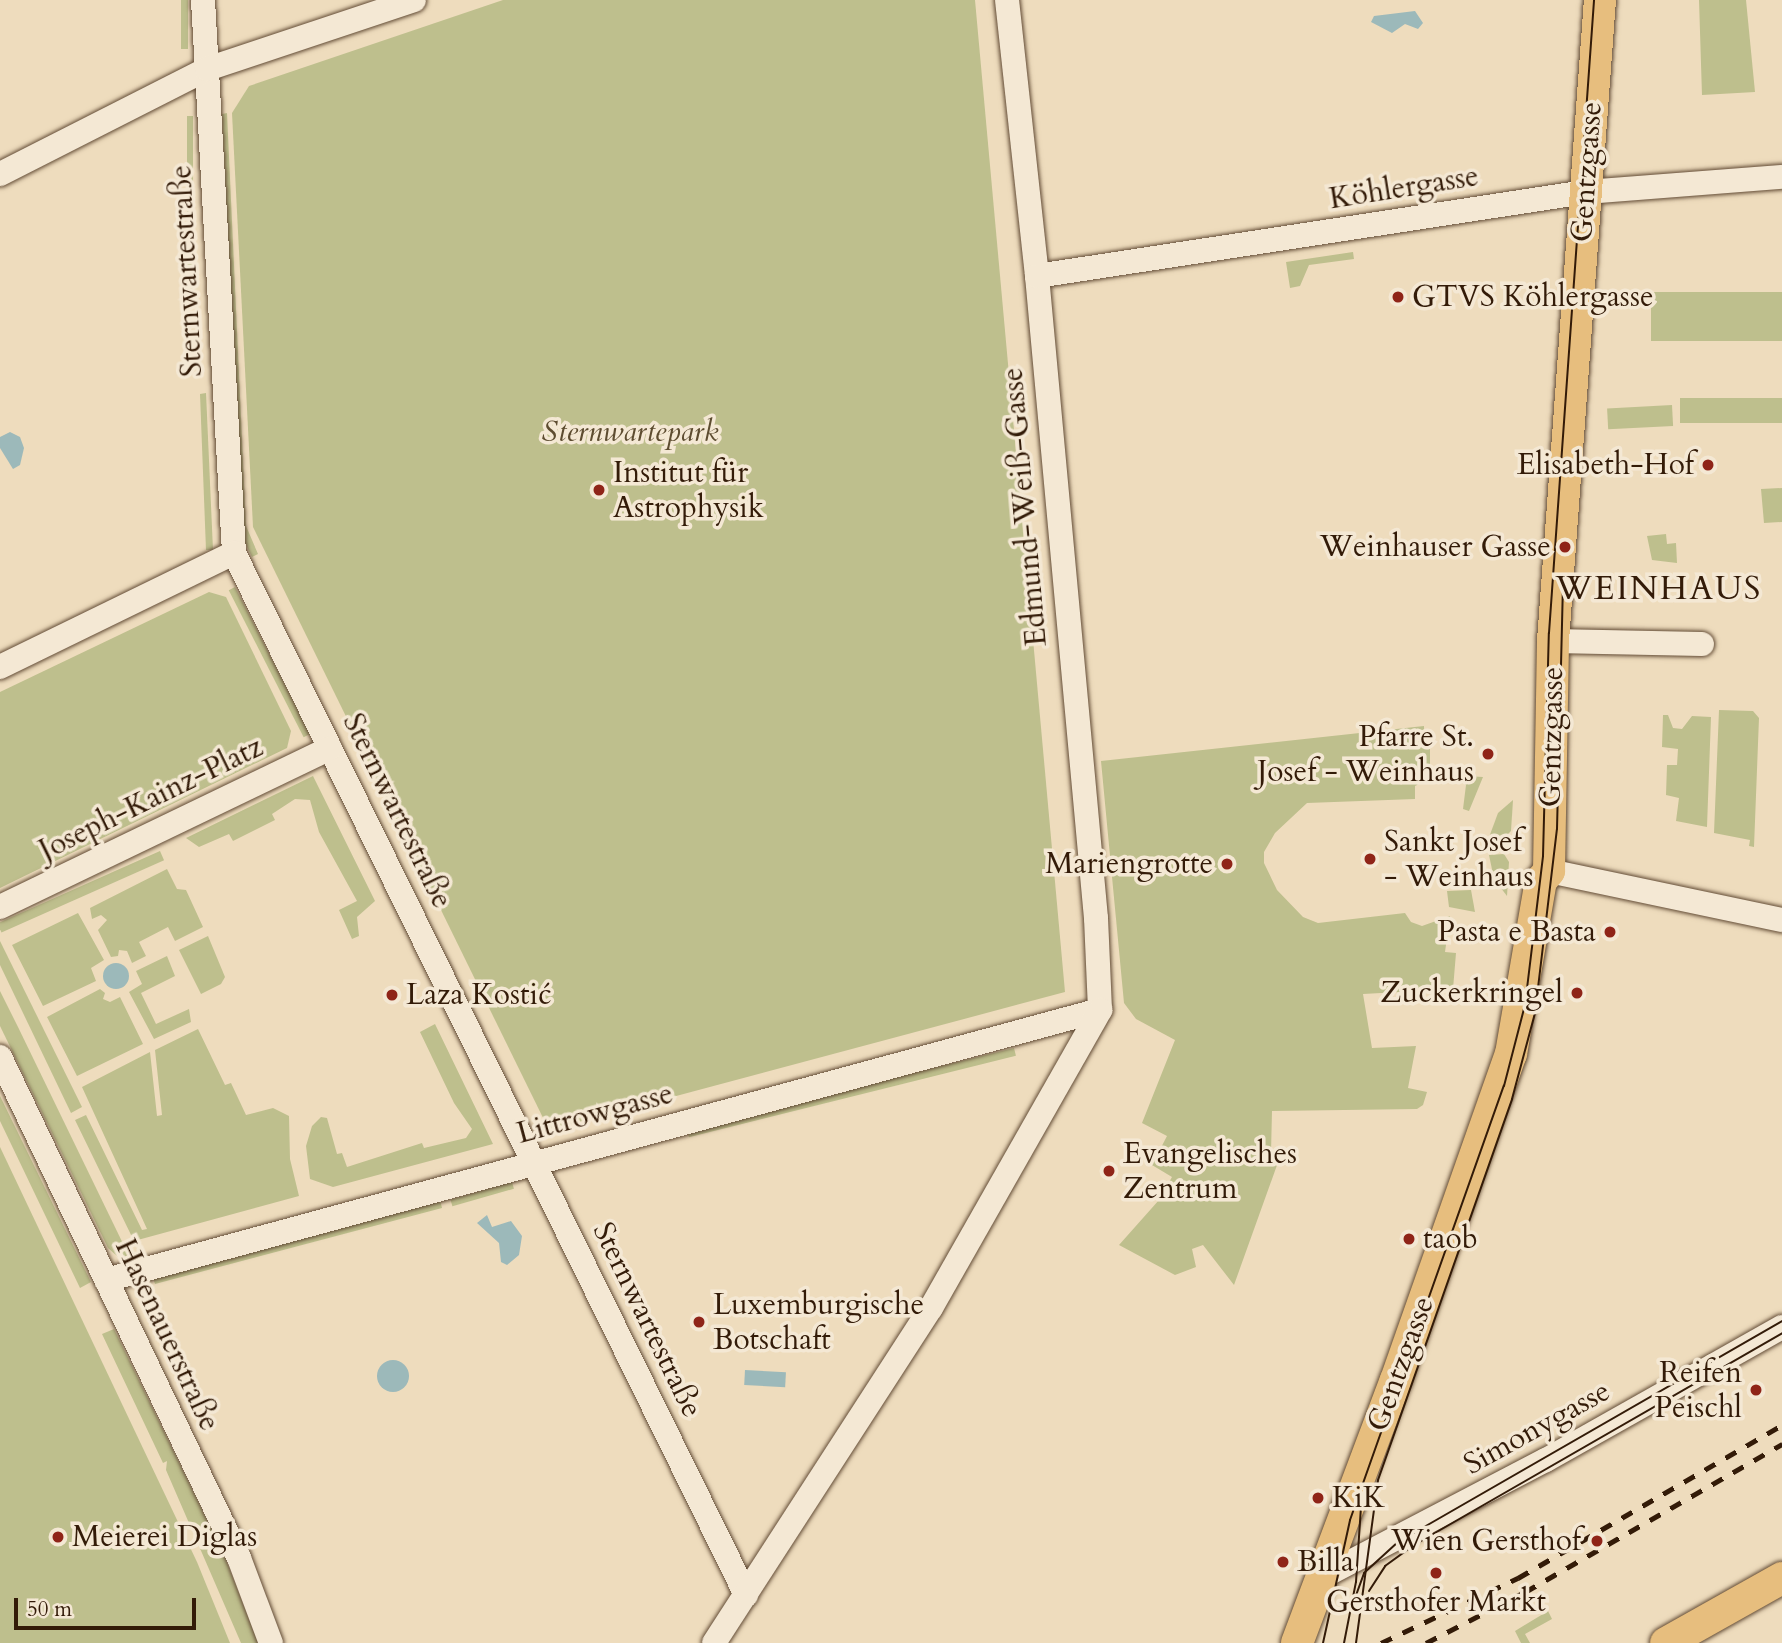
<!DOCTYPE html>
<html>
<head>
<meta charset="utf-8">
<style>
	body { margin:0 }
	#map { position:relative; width:1782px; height:1643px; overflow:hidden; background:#eedcbd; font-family:Cardo,serif }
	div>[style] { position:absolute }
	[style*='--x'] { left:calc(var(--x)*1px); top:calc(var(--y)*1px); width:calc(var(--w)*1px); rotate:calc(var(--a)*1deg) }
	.green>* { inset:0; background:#bebf8d; transform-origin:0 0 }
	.water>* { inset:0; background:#9cb9ba; transform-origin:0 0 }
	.round { border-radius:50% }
	.roads { filter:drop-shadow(0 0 2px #624b35) drop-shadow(0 0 2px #624b35) }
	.minor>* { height:24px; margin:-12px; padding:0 12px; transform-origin:12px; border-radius:12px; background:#f4e8d4 }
	.major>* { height:32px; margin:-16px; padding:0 16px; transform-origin:16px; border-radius:16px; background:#e7be7e }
	.tram>* { height:2px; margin:-1px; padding:0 1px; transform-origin:1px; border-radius:1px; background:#331b08 }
	.rail>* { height:5px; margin-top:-2.5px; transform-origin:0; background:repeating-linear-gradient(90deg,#331b08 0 12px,transparent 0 24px) }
	.dots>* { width:19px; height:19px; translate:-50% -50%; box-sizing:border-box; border:4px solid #f4e8d4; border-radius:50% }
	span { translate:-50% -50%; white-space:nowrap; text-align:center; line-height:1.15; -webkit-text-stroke:7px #f4e8d4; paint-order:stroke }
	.street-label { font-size:30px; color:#331b08 }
	.poi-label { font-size:30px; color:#331b08 }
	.left { translate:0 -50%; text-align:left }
	.right { translate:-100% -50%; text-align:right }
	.park-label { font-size:30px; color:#5d4c30; font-style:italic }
	.quarter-label { font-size:33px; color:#331b08; letter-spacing:2px }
	.scale { position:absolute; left:14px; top:1598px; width:182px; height:32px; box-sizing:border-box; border:4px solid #331b08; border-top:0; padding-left:9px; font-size:21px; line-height:24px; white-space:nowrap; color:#331b08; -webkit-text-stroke:5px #f4e8d4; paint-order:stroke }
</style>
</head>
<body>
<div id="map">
	<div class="green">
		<div style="left:181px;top:0;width:7px;height:49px"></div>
		<div style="clip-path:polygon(503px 0,975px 0,1065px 992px,549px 1130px,253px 527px,232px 113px,249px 86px)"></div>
		<div style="clip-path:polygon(1699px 0,1746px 0,1755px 92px,1702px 95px)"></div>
		<div style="clip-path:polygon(227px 113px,246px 526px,258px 554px,252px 557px,241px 535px,222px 114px)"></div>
		<div style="left:187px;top:116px;width:6px;height:181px"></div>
		<div style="clip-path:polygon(1353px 252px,1354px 259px,1309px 265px,1300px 286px,1290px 288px,1286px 262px)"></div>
		<div style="left:1782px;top:292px;width:49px;height:131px;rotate:90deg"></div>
		<div style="clip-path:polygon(206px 393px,213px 550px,206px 550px,200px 394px)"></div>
		<div style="left:1782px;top:398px;width:25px;height:102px;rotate:90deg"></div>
		<div style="left:1672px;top:405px;width:21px;height:65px;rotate:87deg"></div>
		<div style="clip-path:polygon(1782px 488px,1782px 522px,1764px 523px,1761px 489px)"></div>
		<div style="clip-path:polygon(1666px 534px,1667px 544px,1676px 543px,1677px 563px,1652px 560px,1647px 536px)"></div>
		<div style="left:235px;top:587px;width:165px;height:7px;rotate:63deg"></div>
		<div style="clip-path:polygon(209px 592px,226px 597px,291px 731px,287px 748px,0 888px,0 692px)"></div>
		<div style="clip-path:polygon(1719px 710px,1753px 711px,1759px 718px,1754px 847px,1749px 846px,1750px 840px,1714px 833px)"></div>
		<div style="clip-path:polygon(1663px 715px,1668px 715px,1673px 728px,1682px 729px,1692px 716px,1711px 717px,1707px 827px,1676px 821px,1679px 798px,1666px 795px,1667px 765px,1677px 765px,1678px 749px,1662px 747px)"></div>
		<div style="clip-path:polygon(1424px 726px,1424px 732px,1430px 732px,1430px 774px,1483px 777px,1469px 811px,1463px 809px,1466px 785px,1462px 780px,1427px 780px,1415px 786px,1415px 799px,1307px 803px,1275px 833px,1264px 852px,1264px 863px,1277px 890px,1303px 917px,1318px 923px,1405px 913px,1411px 922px,1422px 926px,1450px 916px,1445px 952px,1456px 953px,1453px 989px,1363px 994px,1372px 1048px,1416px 1046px,1408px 1088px,1427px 1092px,1423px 1105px,1417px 1109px,1272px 1111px,1271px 1153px,1281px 1154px,1234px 1285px,1203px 1245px,1192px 1249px,1196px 1267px,1175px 1275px,1119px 1245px,1159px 1200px,1172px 1177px,1152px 1165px,1167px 1136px,1142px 1123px,1175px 1040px,1136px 1019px,1124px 1003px,1101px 761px)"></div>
		<div style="clip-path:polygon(313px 776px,375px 901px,357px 917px,359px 936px,352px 939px,339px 910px,357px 901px,319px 832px,310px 800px,295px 799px,272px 814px,275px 820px,233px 841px,229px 834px,199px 847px,186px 838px)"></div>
		<div style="clip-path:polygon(1513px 800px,1511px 831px,1503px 839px,1488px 840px,1498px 813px)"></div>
		<div style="left:160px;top:851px;width:10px;height:178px;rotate:66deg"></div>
		<div style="clip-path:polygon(1504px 854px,1509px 862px,1507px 896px,1494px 879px,1489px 855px)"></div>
		<div style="clip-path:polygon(167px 869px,177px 889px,186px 890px,203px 927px,175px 941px,168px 927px,139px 942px,146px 956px,132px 963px,127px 951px,119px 950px,118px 956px,111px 957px,98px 930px,107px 920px,101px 915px,92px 919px,90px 908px)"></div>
		<div style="clip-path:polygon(1471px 890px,1475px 912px,1449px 907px,1447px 891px)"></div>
		<div style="clip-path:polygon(78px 913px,104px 960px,91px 968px,96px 981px,43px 1006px,12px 945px)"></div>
		<div style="clip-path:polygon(208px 936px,225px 977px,221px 984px,201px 994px,179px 950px)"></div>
		<div style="clip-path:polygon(0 941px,82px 1107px,71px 1113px,0 965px)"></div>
		<div style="clip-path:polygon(167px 956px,175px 976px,141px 993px,156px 1024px,189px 1009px,191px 1022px,154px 1039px,129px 992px,142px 984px,136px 971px)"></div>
		<div style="clip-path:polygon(100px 989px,105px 993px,103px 999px,110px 1002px,120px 997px,143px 1044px,77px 1076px,47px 1017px)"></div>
		<div style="clip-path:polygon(0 991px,18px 1027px,129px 1256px,118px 1257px,108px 1248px,0 1026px)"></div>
		<div style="clip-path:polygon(435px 1024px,493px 1144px,333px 1187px,310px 1179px,306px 1146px,312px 1126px,321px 1117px,327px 1118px,337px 1154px,342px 1153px,347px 1167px,422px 1143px,424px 1148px,466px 1138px,472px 1129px,454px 1103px,420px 1032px)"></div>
		<div style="clip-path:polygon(198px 1029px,225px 1085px,231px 1083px,246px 1115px,273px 1108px,289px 1116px,290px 1159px,299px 1196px,134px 1241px,75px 1120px,86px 1115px,142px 1230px,147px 1229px,82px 1087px,150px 1052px,157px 1116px,162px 1115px,155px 1050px)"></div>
		<div style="left:1014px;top:1048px;width:8px;height:337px;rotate:76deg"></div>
		<div style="clip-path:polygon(0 1096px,91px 1282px,80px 1288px,0 1121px)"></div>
		<div style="clip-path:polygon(0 1147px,197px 1562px,230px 1643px,0 1643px)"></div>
		<div style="left:512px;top:1182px;width:7px;height:64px;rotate:74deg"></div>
		<div style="clip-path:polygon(440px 1200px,442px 1208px,155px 1284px,153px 1278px)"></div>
		<div style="clip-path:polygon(114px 1329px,224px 1555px,258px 1643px,241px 1643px,166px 1470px,167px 1461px,163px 1463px,102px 1334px)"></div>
		<div style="clip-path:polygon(1548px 1611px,1552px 1619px,1525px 1634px,1530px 1643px,1521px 1643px,1515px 1631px)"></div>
	</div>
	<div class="water">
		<div style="clip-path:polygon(1415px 11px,1423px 23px,1418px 29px,1405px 24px,1392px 33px,1371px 22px,1374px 16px)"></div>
		<div style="clip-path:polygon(10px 432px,20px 437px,24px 448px,20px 465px,13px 469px,0 448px,0 437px)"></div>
		<div class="round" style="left:103px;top:963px;width:26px;height:26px"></div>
		<div style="clip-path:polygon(487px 1215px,492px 1227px,511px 1221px,522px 1236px,519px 1255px,507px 1265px,501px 1262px,499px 1243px,477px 1223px)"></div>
		<div class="round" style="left:377px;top:1360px;width:32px;height:32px"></div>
		<div style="left:745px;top:1370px;width:41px;height:15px;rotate:3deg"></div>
	</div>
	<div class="roads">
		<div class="minor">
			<div style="--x:203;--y:0;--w:554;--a:86.79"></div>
			<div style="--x:234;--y:553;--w:1161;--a:63.83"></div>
			<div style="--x:1007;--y:0;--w:278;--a:83.8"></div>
			<div style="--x:1037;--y:276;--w:645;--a:84.75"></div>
			<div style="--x:1096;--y:918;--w:92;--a:87.5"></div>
			<div style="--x:0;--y:174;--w:232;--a:-26.9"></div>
			<div style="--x:207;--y:69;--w:218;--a:-18.4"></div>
			<div style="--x:1037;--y:276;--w:554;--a:-8.71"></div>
			<div style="--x:1585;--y:192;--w:198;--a:-4.4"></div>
			<div style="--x:1553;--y:641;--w:149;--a:1.2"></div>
			<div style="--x:0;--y:667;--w:260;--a:-26"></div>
			<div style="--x:1549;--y:871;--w:238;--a:11.9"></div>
			<div style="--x:0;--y:907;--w:366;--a:-25.7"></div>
			<div style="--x:0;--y:1057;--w:555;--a:64.5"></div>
			<div style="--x:239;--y:1558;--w:91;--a:69.4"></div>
			<div style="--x:106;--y:1280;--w:1030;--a:-15.2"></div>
			<div style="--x:1318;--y:1579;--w:257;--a:-27.6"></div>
			<div style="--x:1546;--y:1460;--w:271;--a:-29.4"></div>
			<div style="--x:714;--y:1643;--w:399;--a:-57.1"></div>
			<div style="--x:931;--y:1308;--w:343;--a:-60.4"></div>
		</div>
		<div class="major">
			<div style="--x:1297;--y:1643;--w:281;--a:-69.4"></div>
			<div style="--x:1396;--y:1380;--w:346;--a:-70.6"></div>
			<div style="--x:1511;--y:1054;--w:176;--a:-80.2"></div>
			<div style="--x:1541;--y:881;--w:13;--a:-51"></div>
			<div style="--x:1549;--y:871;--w:230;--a:-89"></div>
			<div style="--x:1553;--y:641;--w:643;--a:-85.81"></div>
			<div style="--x:1666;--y:1643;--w:133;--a:-29.3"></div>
		</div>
	</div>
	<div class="tram">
		<div style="--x:1369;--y:1591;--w:30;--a:-57"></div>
		<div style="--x:1385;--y:1566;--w:36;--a:-36"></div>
		<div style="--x:1414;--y:1545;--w:425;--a:-29.9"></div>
		<div style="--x:1351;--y:1609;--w:38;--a:-70"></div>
		<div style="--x:1364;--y:1573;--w:46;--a:-42.4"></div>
		<div style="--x:1398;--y:1542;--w:443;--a:-29.9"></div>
		<div style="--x:1323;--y:1643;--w:126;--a:-77.6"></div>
		<div style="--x:1350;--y:1520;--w:461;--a:-70.5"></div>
		<div style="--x:1504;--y:1086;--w:84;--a:-75.5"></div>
		<div style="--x:1525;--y:1005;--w:150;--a:-83.1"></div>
		<div style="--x:1543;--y:856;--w:223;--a:-88.5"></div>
		<div style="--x:1549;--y:633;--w:635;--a:-85.93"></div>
		<div style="--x:1344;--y:1643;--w:62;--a:-78.9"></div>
		<div style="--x:1356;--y:1582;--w:75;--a:-86.2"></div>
		<div style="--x:1356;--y:1643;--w:164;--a:-82.3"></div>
		<div style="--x:1378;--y:1480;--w:404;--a:-70.6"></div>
		<div style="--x:1512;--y:1099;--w:89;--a:-75"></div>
		<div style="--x:1535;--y:1013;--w:185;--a:-83.2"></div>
		<div style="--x:1557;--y:829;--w:249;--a:-88.6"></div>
	</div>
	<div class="rail">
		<div style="--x:1381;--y:1643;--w:152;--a:-25.4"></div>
		<div style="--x:1518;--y:1578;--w:305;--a:-30.1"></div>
		<div style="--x:1426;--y:1643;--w:111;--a:-27.3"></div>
		<div style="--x:1525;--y:1592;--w:297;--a:-29.9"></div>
	</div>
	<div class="dots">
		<div style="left:1398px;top:297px;background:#8f2418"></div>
		<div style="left:1708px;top:465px;background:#8f2418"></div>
		<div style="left:599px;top:490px;background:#8f2418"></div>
		<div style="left:1565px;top:547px;background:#8f2418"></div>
		<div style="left:1488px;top:754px;background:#8f2418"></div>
		<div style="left:1370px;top:859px;background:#8f2418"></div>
		<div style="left:1227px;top:864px;background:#8f2418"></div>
		<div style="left:1610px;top:932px;background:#8f2418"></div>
		<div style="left:1577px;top:993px;background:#8f2418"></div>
		<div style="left:392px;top:995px;background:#8f2418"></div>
		<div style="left:1109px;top:1171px;background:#8f2418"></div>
		<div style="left:1409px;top:1239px;background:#8f2418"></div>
		<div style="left:699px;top:1322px;background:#8f2418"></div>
		<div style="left:1756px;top:1390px;background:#8f2418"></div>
		<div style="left:1318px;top:1498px;background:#8f2418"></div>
		<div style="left:58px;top:1537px;background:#8f2418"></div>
		<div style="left:1597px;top:1541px;background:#8f2418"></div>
		<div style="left:1283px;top:1562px;background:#8f2418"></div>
		<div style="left:1436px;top:1573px;background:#8f2418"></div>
	</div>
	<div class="street-label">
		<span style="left:1587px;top:172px;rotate:-86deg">Gentzgasse</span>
		<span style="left:1404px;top:188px;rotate:-9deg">Köhlergasse</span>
		<span style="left:187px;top:271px;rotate:-93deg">Sternwartestraße</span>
		<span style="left:1025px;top:507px;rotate:-95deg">Edmund-Weiß-Gasse</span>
		<span style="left:1552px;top:737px;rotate:-89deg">Gentzgasse</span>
		<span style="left:151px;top:799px;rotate:-26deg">Joseph-Kainz-Platz</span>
		<span style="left:397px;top:811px;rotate:64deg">Sternwartestraße</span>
		<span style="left:595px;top:1114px;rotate:-15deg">Littrowgasse</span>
		<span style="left:647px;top:1320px;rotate:64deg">Sternwartestraße</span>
		<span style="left:167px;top:1335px;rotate:65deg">Hasenauerstraße</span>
		<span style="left:1401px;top:1364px;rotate:-70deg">Gentzgasse</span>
		<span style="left:1537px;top:1428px;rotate:-29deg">Simonygasse</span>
	</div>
	<div class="poi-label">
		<span class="left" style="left:1412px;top:297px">GTVS Köhlergasse</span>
		<span class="right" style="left:1694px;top:465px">Elisabeth-Hof</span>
		<span class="left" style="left:613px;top:490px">Institut für<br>Astrophysik</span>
		<span class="right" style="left:1551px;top:547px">Weinhauser Gasse</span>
		<span class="right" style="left:1474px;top:754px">Pfarre St.<br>Josef - Weinhaus</span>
		<span class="left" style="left:1384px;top:859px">Sankt Josef<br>- Weinhaus</span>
		<span class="right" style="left:1213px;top:864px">Mariengrotte</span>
		<span class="right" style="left:1596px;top:932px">Pasta e Basta</span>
		<span class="right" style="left:1563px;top:993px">Zuckerkringel</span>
		<span class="left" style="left:406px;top:995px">Laza Kostić</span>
		<span class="left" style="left:1123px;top:1171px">Evangelisches<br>Zentrum</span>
		<span class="left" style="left:1423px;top:1239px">taob</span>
		<span class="left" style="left:713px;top:1322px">Luxemburgische<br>Botschaft</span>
		<span class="right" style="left:1742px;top:1390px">Reifen<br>Peischl</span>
		<span class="left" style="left:1332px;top:1498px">KiK</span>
		<span class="left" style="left:72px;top:1537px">Meierei Diglas</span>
		<span class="right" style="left:1581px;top:1541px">Wien Gersthof</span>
		<span class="left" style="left:1297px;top:1562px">Billa</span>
		<span style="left:1436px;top:1602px">Gersthofer Markt</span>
	</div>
	<div class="park-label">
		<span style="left:630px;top:432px">Sternwartepark</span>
	</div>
	<div class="quarter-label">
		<span style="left:1659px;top:589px">WEINHAUS</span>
	</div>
	<div class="scale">50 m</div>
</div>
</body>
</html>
